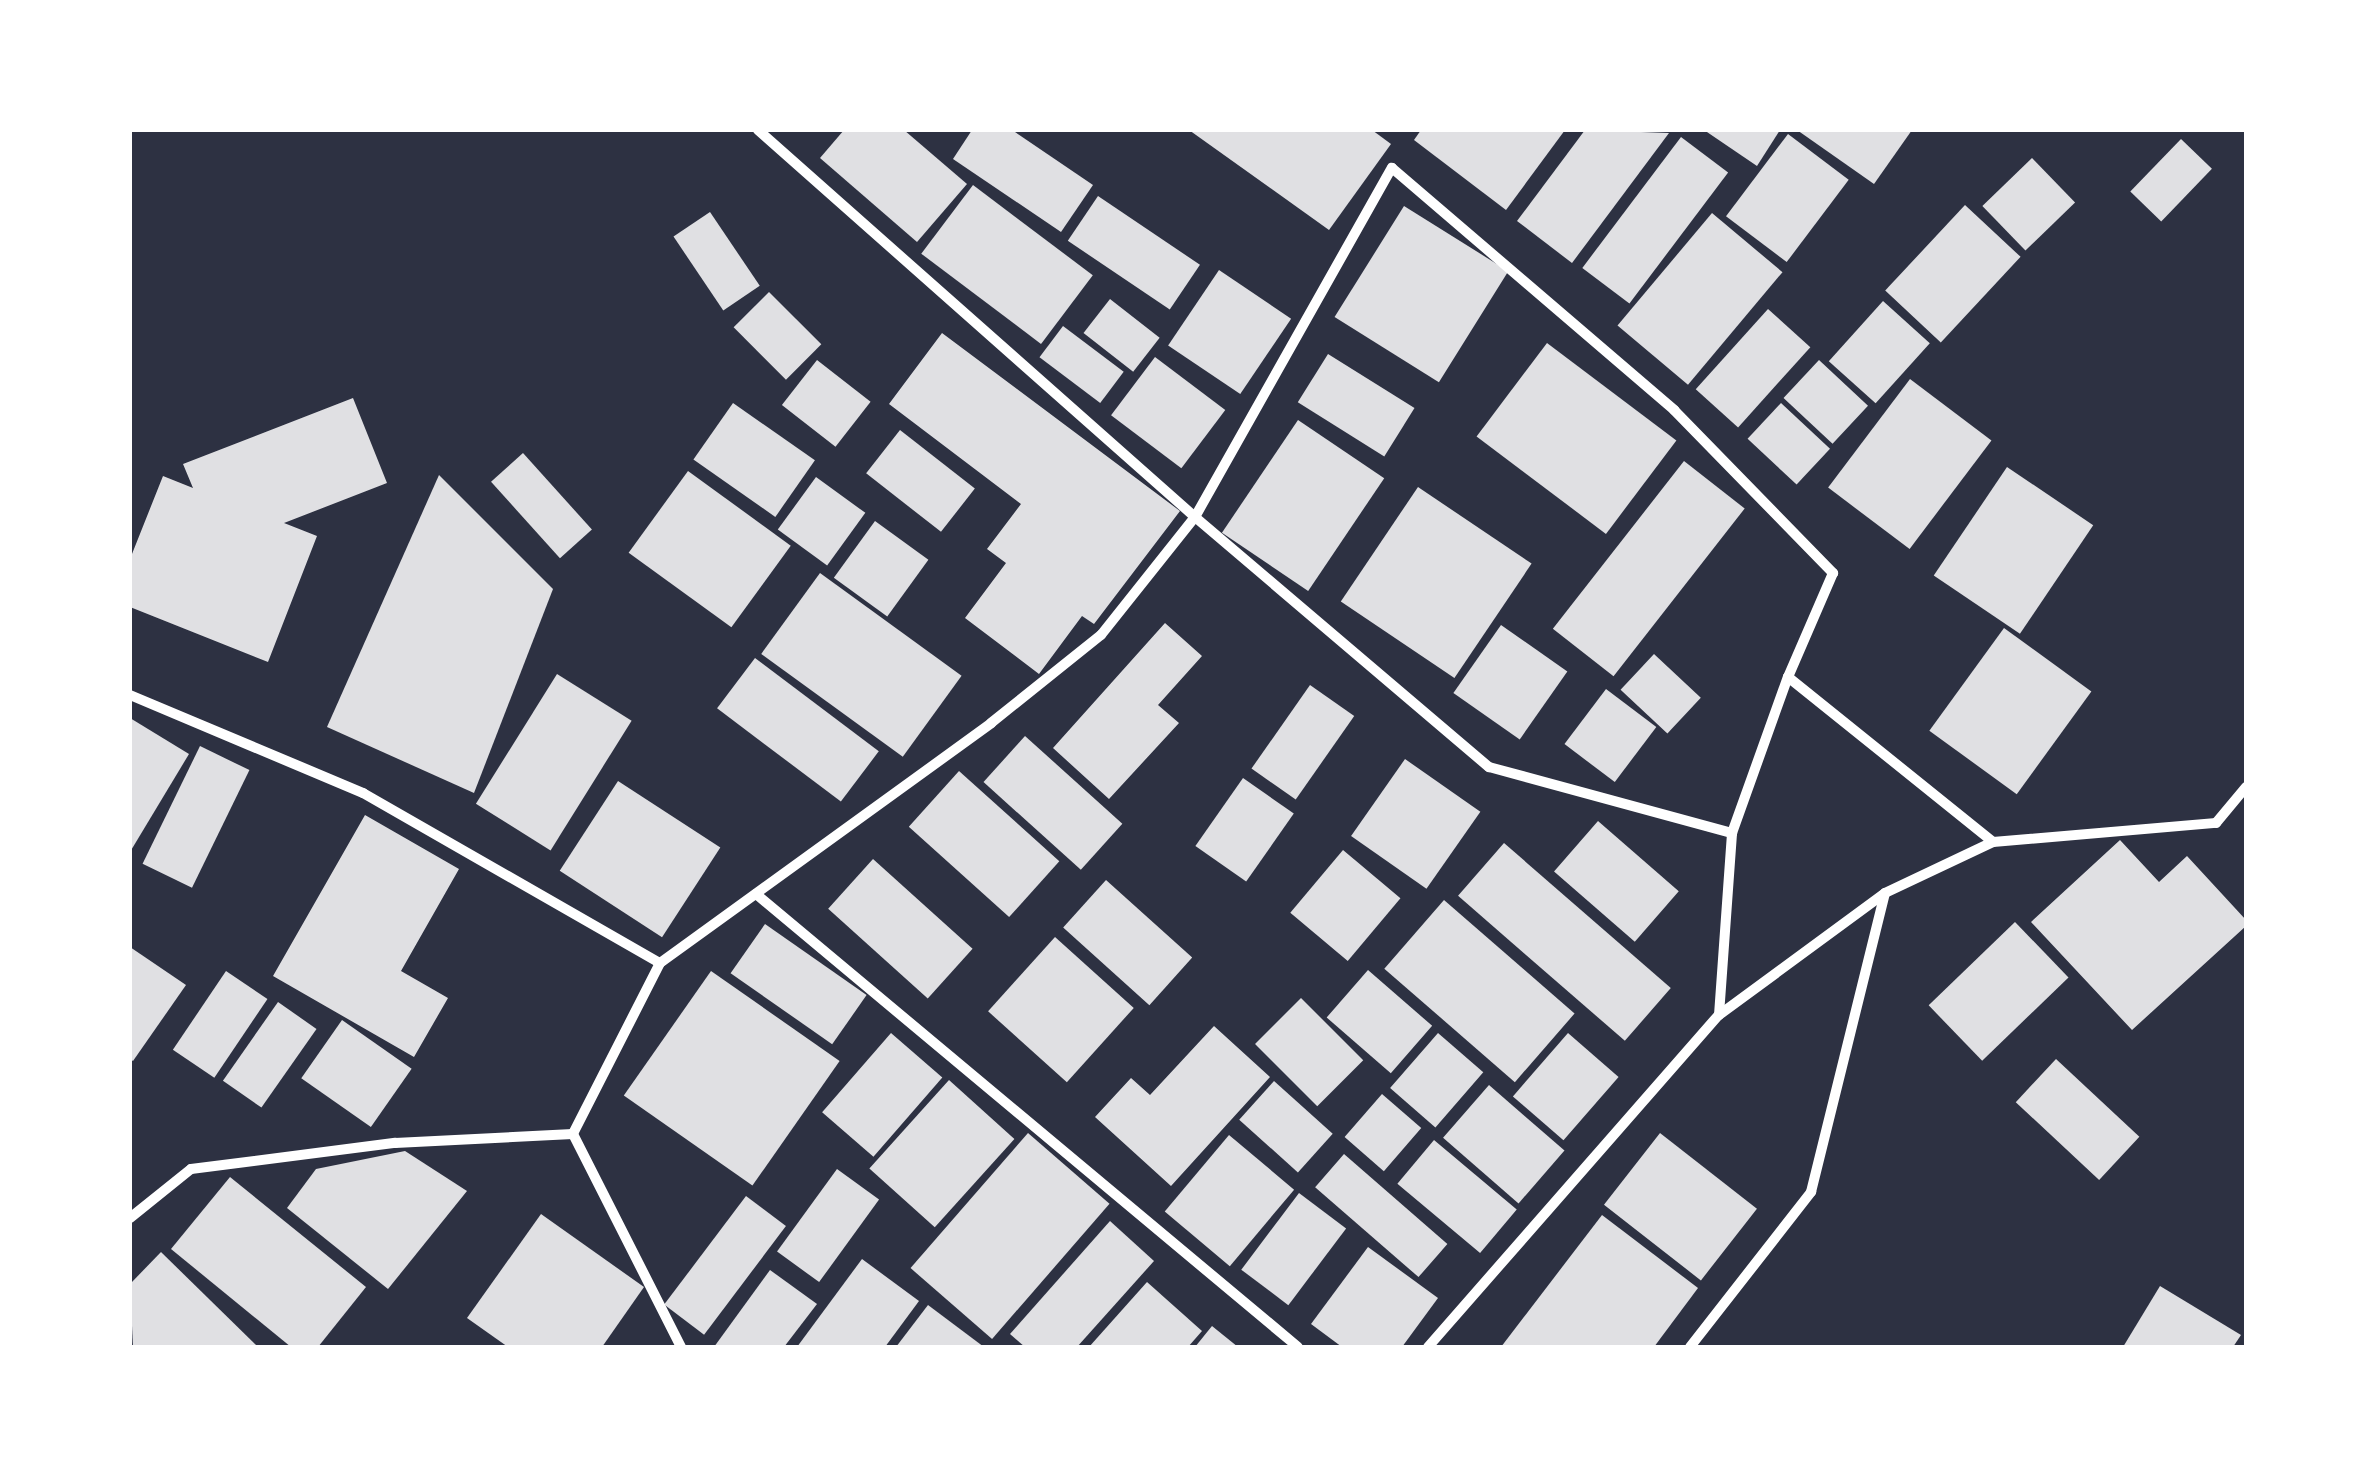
<!DOCTYPE html>
<html>
<head>
<meta charset="utf-8">
<style>
	body { margin:0 }
	#map { position:relative; width:2376px; height:1477px; overflow:hidden; background:#2d3142; font-family:"Source Serif 4",serif }
	div>[style] { position:absolute }
	[style*='--x'] { left:calc(var(--x)*1px); top:calc(var(--y)*1px); width:calc(var(--w)*1px); rotate:calc(var(--a)*1deg) }
	.building>* { inset:0; background:#e0e0e3; transform-origin:0 0 }
	.minor>* { height:10px; margin:-5px; padding:0 5px; transform-origin:5px; border-radius:5px; background:#fff }
	span { translate:-50% -50%; white-space:nowrap; text-align:center; line-height:1.15; -webkit-text-stroke:10px #fff; paint-order:stroke }
	.frame { position:absolute; inset:0; border:132px solid #fff; pointer-events:none }
</style>
</head>
<body>
<div id="map">
	<div class="building">
		<div style="clip-path:polygon(844px 130px,904px 130px,967px 184px,917px 242px,820px 158px)"></div>
		<div style="clip-path:polygon(972px 130px,1012px 130px,1093px 185px,1061px 232px,953px 159px)"></div>
		<div style="clip-path:polygon(1189px 130px,1372px 130px,1391px 144px,1329px 230px)"></div>
		<div style="clip-path:polygon(1421px 130px,1565px 130px,1506px 210px,1414px 140px)"></div>
		<div style="clip-path:polygon(1585px 130px,1669px 133px,1572px 263px,1517px 221px)"></div>
		<div style="clip-path:polygon(1704px 130px,1780px 130px,1757px 166px)"></div>
		<div style="clip-path:polygon(1797px 130px,1912px 130px,1874px 184px)"></div>
		<div style="left:1788px;top:134px;width:76px;height:103px;rotate:37deg"></div>
		<div style="left:1681px;top:137px;width:59px;height:164px;rotate:37deg"></div>
		<div style="left:2181px;top:139px;width:43px;height:73px;rotate:44deg"></div>
		<div style="left:2032px;top:158px;width:62px;height:69px;rotate:46deg"></div>
		<div style="left:973px;top:185px;width:150px;height:86px;rotate:37deg"></div>
		<div style="left:1098px;top:196px;width:123px;height:54px;rotate:34deg"></div>
		<div style="left:1965px;top:205px;width:76px;height:117px;rotate:43deg"></div>
		<div style="left:1404px;top:206px;width:123px;height:131px;rotate:32deg"></div>
		<div style="left:710px;top:212px;width:89px;height:44px;rotate:56deg"></div>
		<div style="left:1712px;top:213px;width:92px;height:147px;rotate:40deg"></div>
		<div style="left:1219px;top:270px;width:87px;height:91px;rotate:34deg"></div>
		<div style="left:769px;top:292px;width:74px;height:50px;rotate:45deg"></div>
		<div style="left:1110px;top:299px;width:63px;height:43px;rotate:38deg"></div>
		<div style="left:1883px;top:301px;width:63px;height:81px;rotate:42deg"></div>
		<div style="left:1768px;top:309px;width:57px;height:108px;rotate:42deg"></div>
		<div style="left:1063px;top:326px;width:76px;height:39px;rotate:37deg"></div>
		<div style="clip-path:polygon(942px 333px,1180px 511px,1094px 624px,1082px 616px,1039px 674px,965px 618px,1006px 563px,987px 549px,1021px 504px,889px 404px)"></div>
		<div style="left:1547px;top:343px;width:162px;height:117px;rotate:37deg"></div>
		<div style="left:1328px;top:354px;width:102px;height:57px;rotate:32deg"></div>
		<div style="left:1155px;top:357px;width:88px;height:73px;rotate:37deg"></div>
		<div style="left:817px;top:360px;width:68px;height:57px;rotate:38deg"></div>
		<div style="left:1819px;top:360px;width:67px;height:52px;rotate:43deg"></div>
		<div style="left:1910px;top:379px;width:102px;height:136px;rotate:37deg"></div>
		<div style="clip-path:polygon(353px 398px,387px 483px,284px 523px,317px 536px,268px 662px,130px 607px,130px 559px,163px 476px,193px 488px,183px 464px)"></div>
		<div style="left:733px;top:403px;width:100px;height:69px;rotate:35deg"></div>
		<div style="left:1781px;top:403px;width:67px;height:49px;rotate:43deg"></div>
		<div style="left:1298px;top:420px;width:104px;height:136px;rotate:34deg"></div>
		<div style="left:900px;top:430px;width:95px;height:55px;rotate:38deg"></div>
		<div style="left:523px;top:453px;width:103px;height:43px;rotate:48deg"></div>
		<div style="left:1684px;top:461px;width:77px;height:213px;rotate:38deg"></div>
		<div style="left:2007px;top:467px;width:104px;height:131px;rotate:34deg"></div>
		<div style="left:688px;top:471px;width:127px;height:101px;rotate:36deg"></div>
		<div style="clip-path:polygon(439px 475px,553px 589px,474px 793px,327px 727px)"></div>
		<div style="left:816px;top:477px;width:61px;height:65px;rotate:36deg"></div>
		<div style="left:1418px;top:487px;width:137px;height:138px;rotate:34deg"></div>
		<div style="left:875px;top:521px;width:66px;height:70px;rotate:36deg"></div>
		<div style="left:820px;top:573px;width:175px;height:100px;rotate:36deg"></div>
		<div style="clip-path:polygon(1165px 623px,1202px 656px,1158px 705px,1179px 723px,1109px 799px,1053px 748px)"></div>
		<div style="left:1501px;top:625px;width:81px;height:83px;rotate:35deg"></div>
		<div style="left:2004px;top:628px;width:108px;height:127px;rotate:36deg"></div>
		<div style="left:1654px;top:654px;width:64px;height:49px;rotate:43deg"></div>
		<div style="left:755px;top:658px;width:155px;height:63px;rotate:37deg"></div>
		<div style="left:557px;top:674px;width:88px;height:153px;rotate:32deg"></div>
		<div style="left:1310px;top:685px;width:54px;height:102px;rotate:35deg"></div>
		<div style="left:1606px;top:689px;width:63px;height:69px;rotate:37deg"></div>
		<div style="clip-path:polygon(130px 718px,189px 754px,130px 852px)"></div>
		<div style="left:1025px;top:736px;width:131px;height:62px;rotate:42deg"></div>
		<div style="left:200px;top:746px;width:55px;height:131px;rotate:26deg"></div>
		<div style="left:1405px;top:759px;width:92px;height:94px;rotate:35deg"></div>
		<div style="left:959px;top:771px;width:135px;height:75px;rotate:42deg"></div>
		<div style="left:1243px;top:778px;width:62px;height:83px;rotate:35deg"></div>
		<div style="left:618px;top:781px;width:122px;height:107px;rotate:33deg"></div>
		<div style="clip-path:polygon(365px 815px,459px 869px,401px 971px,448px 998px,414px 1057px,273px 976px)"></div>
		<div style="left:1598px;top:821px;width:107px;height:67px;rotate:41deg"></div>
		<div style="clip-path:polygon(2120px 840px,2159px 882px,2187px 856px,2246px 920px,2246px 926px,2132px 1030px,2031px 922px)"></div>
		<div style="left:1504px;top:843px;width:221px;height:70px;rotate:41deg"></div>
		<div style="left:1343px;top:850px;width:75px;height:82px;rotate:40deg"></div>
		<div style="left:873px;top:859px;width:134px;height:67px;rotate:42deg"></div>
		<div style="left:1106px;top:880px;width:116px;height:64px;rotate:42deg"></div>
		<div style="left:1444px;top:900px;width:173px;height:91px;rotate:41deg"></div>
		<div style="left:2015px;top:922px;width:77px;height:120px;rotate:46deg"></div>
		<div style="left:765px;top:924px;width:124px;height:60px;rotate:35deg"></div>
		<div style="left:1055px;top:937px;width:106px;height:100px;rotate:42deg"></div>
		<div style="clip-path:polygon(130px 947px,186px 985px,133px 1061px,130px 1059px)"></div>
		<div style="left:1368px;top:970px;width:85px;height:63px;rotate:41deg"></div>
		<div style="left:226px;top:971px;width:50px;height:95px;rotate:34deg"></div>
		<div style="left:711px;top:971px;width:157px;height:152px;rotate:35deg"></div>
		<div style="left:1301px;top:998px;width:88px;height:65px;rotate:45deg"></div>
		<div style="left:278px;top:1002px;width:47px;height:96px;rotate:35deg"></div>
		<div style="left:342px;top:1020px;width:85px;height:71px;rotate:35deg"></div>
		<div style="clip-path:polygon(1214px 1026px,1270px 1077px,1171px 1186px,1095px 1117px,1131px 1078px,1150px 1095px)"></div>
		<div style="left:891px;top:1033px;width:68px;height:105px;rotate:41deg"></div>
		<div style="left:1438px;top:1033px;width:60px;height:73px;rotate:41deg"></div>
		<div style="left:1568px;top:1033px;width:67px;height:84px;rotate:41deg"></div>
		<div style="left:2056px;top:1059px;width:114px;height:59px;rotate:43deg"></div>
		<div style="left:949px;top:1080px;width:88px;height:119px;rotate:42deg"></div>
		<div style="left:1274px;top:1081px;width:79px;height:52px;rotate:42deg"></div>
		<div style="left:1489px;top:1085px;width:100px;height:70px;rotate:41deg"></div>
		<div style="left:1382px;top:1094px;width:52px;height:57px;rotate:41deg"></div>
		<div style="left:1028px;top:1133px;width:108px;height:179px;rotate:41deg"></div>
		<div style="left:1660px;top:1133px;width:123px;height:91px;rotate:38deg"></div>
		<div style="left:1229px;top:1135px;width:85px;height:100px;rotate:40deg"></div>
		<div style="left:1434px;top:1140px;width:108px;height:57px;rotate:40deg"></div>
		<div style="clip-path:polygon(405px 1151px,467px 1191px,388px 1289px,287px 1208px,316px 1169px)"></div>
		<div style="left:1344px;top:1154px;width:137px;height:44px;rotate:41deg"></div>
		<div style="left:837px;top:1169px;width:52px;height:102px;rotate:36deg"></div>
		<div style="clip-path:polygon(230px 1177px,366px 1287px,318px 1347px,291px 1347px,171px 1249px)"></div>
		<div style="left:1299px;top:1193px;width:59px;height:96px;rotate:37deg"></div>
		<div style="left:746px;top:1196px;width:50px;height:136px;rotate:37deg"></div>
		<div style="clip-path:polygon(541px 1214px,644px 1287px,602px 1347px,508px 1347px,467px 1318px)"></div>
		<div style="clip-path:polygon(1602px 1215px,1698px 1288px,1654px 1347px,1501px 1347px)"></div>
		<div style="clip-path:polygon(1110px 1221px,1154px 1261px,1077px 1347px,1025px 1347px,1010px 1334px)"></div>
		<div style="clip-path:polygon(1368px 1247px,1438px 1298px,1402px 1347px,1342px 1347px,1311px 1324px)"></div>
		<div style="clip-path:polygon(161px 1252px,258px 1347px,133px 1347px,130px 1284px)"></div>
		<div style="clip-path:polygon(862px 1259px,919px 1301px,885px 1347px,797px 1347px)"></div>
		<div style="clip-path:polygon(770px 1270px,817px 1304px,784px 1347px,714px 1347px)"></div>
		<div style="clip-path:polygon(1147px 1282px,1202px 1331px,1188px 1347px,1089px 1347px)"></div>
		<div style="clip-path:polygon(2160px 1286px,2241px 1335px,2233px 1347px,2123px 1347px)"></div>
		<div style="clip-path:polygon(928px 1305px,984px 1347px,896px 1347px)"></div>
		<div style="clip-path:polygon(1212px 1326px,1238px 1347px,1195px 1347px)"></div>
	</div>
	<div class="minor">
		<div style="--x:758;--y:130;--w:584;--a:41.53"></div>
		<div style="--x:1195;--y:517;--w:386;--a:40.4"></div>
		<div style="--x:1489;--y:767;--w:252;--a:15.2"></div>
		<div style="--x:1732;--y:833;--w:166;--a:-70.3"></div>
		<div style="--x:130;--y:695;--w:253;--a:22.8"></div>
		<div style="--x:363;--y:793;--w:342;--a:29.8"></div>
		<div style="--x:660;--y:963;--w:409;--a:-35.9"></div>
		<div style="--x:991;--y:723;--w:141;--a:-38.7"></div>
		<div style="--x:1101;--y:635;--w:151;--a:-51.5"></div>
		<div style="--x:1195;--y:517;--w:401;--a:-60.6"></div>
		<div style="--x:1392;--y:168;--w:372;--a:40.6"></div>
		<div style="--x:1674;--y:410;--w:228;--a:45.7"></div>
		<div style="--x:1833;--y:573;--w:113;--a:113.4"></div>
		<div style="--x:1788;--y:677;--w:263;--a:38.8"></div>
		<div style="--x:756;--y:894;--w:706;--a:39.89"></div>
		<div style="--x:660;--y:963;--w:192;--a:117"></div>
		<div style="--x:573;--y:1134;--w:239;--a:63.1"></div>
		<div style="--x:1719;--y:1015;--w:182;--a:-85.9"></div>
		<div style="--x:130;--y:1218;--w:78;--a:-38.8"></div>
		<div style="--x:191;--y:1169;--w:206;--a:-7.3"></div>
		<div style="--x:395;--y:1143;--w:178;--a:-2.9"></div>
		<div style="--x:1428;--y:1347;--w:441;--a:-48.8"></div>
		<div style="--x:1719;--y:1015;--w:206;--a:-36.3"></div>
		<div style="--x:1690;--y:1347;--w:197;--a:-52"></div>
		<div style="--x:1811;--y:1192;--w:308;--a:-76.1"></div>
		<div style="--x:1885;--y:893;--w:119;--a:-25.3"></div>
		<div style="--x:1993;--y:842;--w:224;--a:-4.9"></div>
		<div style="--x:2216;--y:823;--w:47;--a:-50.2"></div>
	</div>
	<div class="frame"></div>
</div>
</body>
</html>
